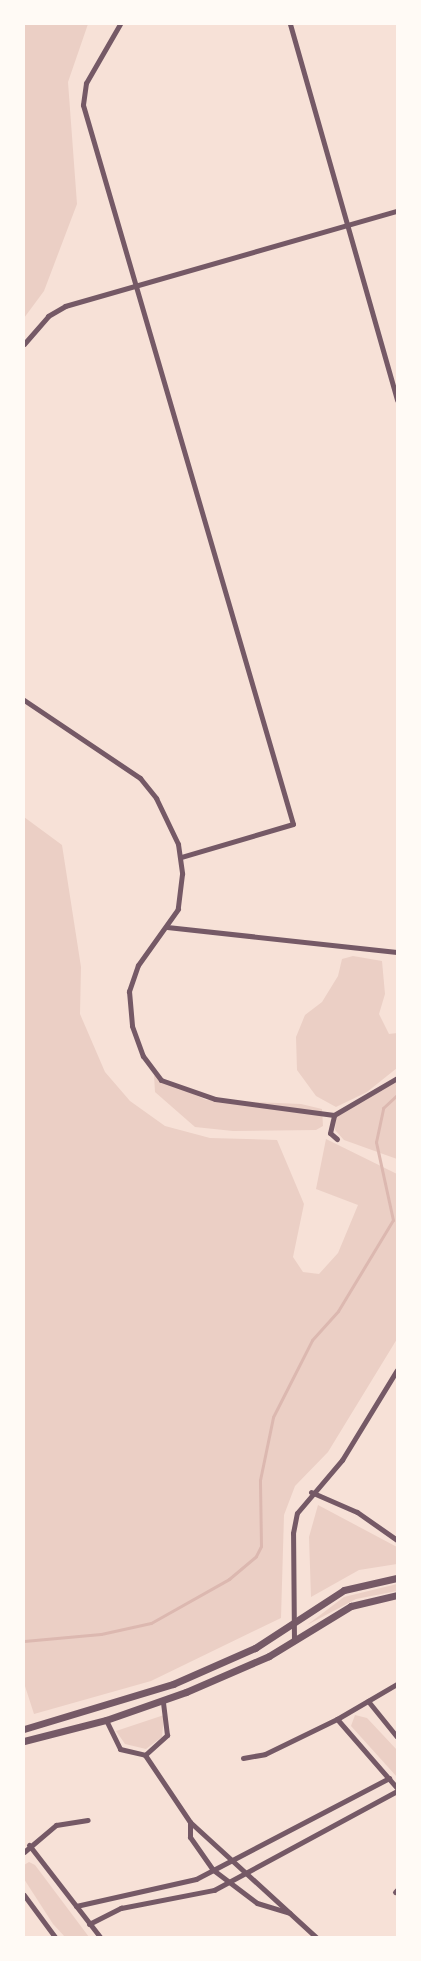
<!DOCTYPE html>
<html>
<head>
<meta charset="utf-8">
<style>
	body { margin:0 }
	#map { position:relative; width:421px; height:1961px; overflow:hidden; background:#f7e1d7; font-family:Cabin,sans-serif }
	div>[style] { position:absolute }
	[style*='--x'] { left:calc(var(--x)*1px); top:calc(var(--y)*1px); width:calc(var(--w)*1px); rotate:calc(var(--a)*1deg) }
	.green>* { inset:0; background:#ebcfc5 }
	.stream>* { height:3px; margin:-1.5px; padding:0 1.5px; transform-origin:1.5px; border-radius:1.5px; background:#dcb8b0 }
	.minor>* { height:5px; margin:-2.5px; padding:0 2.5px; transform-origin:2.5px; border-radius:2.5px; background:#755966 }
	.tertiary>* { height:7px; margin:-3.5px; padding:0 3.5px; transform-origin:3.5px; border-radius:3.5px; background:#755966 }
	span { translate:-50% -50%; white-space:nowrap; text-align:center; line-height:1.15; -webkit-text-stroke:4px #fffaf5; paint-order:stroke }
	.frame { position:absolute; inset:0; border:25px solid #fffaf5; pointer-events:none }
</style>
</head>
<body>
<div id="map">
	<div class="green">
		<div style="clip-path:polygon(24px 24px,88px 24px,68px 82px,77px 204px,44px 291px,24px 318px)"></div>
		<div style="clip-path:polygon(24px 817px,62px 845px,81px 967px,80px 1014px,105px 1072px,130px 1101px,165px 1126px,210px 1138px,277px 1140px,304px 1204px,293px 1257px,303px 1272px,319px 1274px,338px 1253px,358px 1205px,316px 1189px,326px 1139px,397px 1174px,397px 1339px,328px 1452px,295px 1486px,284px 1515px,281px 1618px,151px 1681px,34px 1714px,24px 1683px)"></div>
		<div style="clip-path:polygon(353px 956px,382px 961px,385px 994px,379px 1014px,389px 1034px,397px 1033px,397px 1068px,367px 1092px,336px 1107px,316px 1096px,297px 1070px,296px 1037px,305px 1015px,322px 1002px,338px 976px,342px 959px)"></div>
		<div style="clip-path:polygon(154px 1075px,206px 1100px,301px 1104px,322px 1109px,323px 1126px,316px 1130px,233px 1131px,195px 1127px,155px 1092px)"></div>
		<div style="clip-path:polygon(397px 1079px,397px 1159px,344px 1140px,335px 1130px,336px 1117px)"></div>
		<div style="clip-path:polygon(318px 1505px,397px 1547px,397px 1564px,359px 1570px,311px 1597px,309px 1537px)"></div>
		<div style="clip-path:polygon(397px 1584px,397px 1591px,356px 1599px,307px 1625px,344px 1597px)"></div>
		<div style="clip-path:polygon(164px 1715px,162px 1737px,146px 1749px,125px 1744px,116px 1731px)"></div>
		<div style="clip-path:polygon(355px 1715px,367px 1718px,397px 1750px,397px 1777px,351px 1726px)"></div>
		<div style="clip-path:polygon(29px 1862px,35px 1865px,89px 1937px,65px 1937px,53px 1924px,24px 1879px,24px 1865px)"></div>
	</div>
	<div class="stream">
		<div style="--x:24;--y:1641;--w:77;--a:-5.2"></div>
		<div style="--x:101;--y:1634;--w:51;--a:-12.4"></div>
		<div style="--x:151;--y:1623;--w:90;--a:-29.4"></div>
		<div style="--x:229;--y:1579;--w:35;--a:-40"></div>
		<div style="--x:256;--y:1556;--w:11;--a:-63"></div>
		<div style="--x:261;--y:1546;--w:66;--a:-90.9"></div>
		<div style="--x:260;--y:1480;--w:64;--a:-78.3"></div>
		<div style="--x:273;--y:1417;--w:86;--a:-63.1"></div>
		<div style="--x:312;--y:1340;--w:39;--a:-48"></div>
		<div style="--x:338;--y:1311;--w:106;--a:-58.9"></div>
		<div style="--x:393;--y:1220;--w:80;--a:-102.3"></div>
		<div style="--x:376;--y:1142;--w:35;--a:-78"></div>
		<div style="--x:383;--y:1108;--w:19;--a:-43"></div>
	</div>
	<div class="minor">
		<div style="--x:120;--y:24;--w:68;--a:120"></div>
		<div style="--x:86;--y:83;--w:22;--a:98"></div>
		<div style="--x:83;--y:105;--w:749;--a:73.72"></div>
		<div style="--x:293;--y:824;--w:117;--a:163.6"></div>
		<div style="--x:290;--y:24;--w:391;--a:74.1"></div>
		<div style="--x:24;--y:344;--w:37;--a:-49"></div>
		<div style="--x:48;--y:316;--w:20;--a:-30"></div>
		<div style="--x:65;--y:306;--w:345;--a:-16"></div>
		<div style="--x:24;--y:700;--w:140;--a:33.9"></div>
		<div style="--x:140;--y:778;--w:26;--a:51"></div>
		<div style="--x:156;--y:798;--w:51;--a:64.4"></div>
		<div style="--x:178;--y:844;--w:30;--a:82"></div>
		<div style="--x:182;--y:874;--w:35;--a:97"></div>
		<div style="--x:178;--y:909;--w:69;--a:125.5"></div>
		<div style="--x:138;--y:965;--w:28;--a:109"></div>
		<div style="--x:129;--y:991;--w:35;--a:85"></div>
		<div style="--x:132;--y:1026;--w:32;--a:70"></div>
		<div style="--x:143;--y:1056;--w:30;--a:53"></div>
		<div style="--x:161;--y:1080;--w:57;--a:19.4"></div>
		<div style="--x:215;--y:1099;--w:120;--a:7.7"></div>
		<div style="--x:167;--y:927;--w:231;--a:6.2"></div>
		<div style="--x:337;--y:1139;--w:9;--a:-139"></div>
		<div style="--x:330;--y:1133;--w:18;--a:-77"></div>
		<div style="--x:334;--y:1115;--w:73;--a:-30.4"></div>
		<div style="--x:311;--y:1492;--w:50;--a:23.5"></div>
		<div style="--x:357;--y:1512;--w:49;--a:35"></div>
		<div style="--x:294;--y:1641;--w:108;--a:-90.5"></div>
		<div style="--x:293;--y:1533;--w:20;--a:-79"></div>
		<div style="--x:297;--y:1513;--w:70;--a:-49.7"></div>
		<div style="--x:342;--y:1460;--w:105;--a:-58.6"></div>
		<div style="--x:368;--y:1701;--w:46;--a:51.1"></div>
		<div style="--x:337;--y:1719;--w:91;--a:49"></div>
		<div style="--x:106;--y:1720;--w:32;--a:64"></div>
		<div style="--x:120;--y:1749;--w:26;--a:13"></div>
		<div style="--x:145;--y:1755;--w:30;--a:-42"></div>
		<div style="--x:167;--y:1735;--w:34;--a:-97"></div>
		<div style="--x:145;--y:1755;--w:81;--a:56.1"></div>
		<div style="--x:190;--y:1822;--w:171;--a:42.4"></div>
		<div style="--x:243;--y:1758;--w:22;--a:-10"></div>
		<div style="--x:265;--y:1754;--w:80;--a:-25.9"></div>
		<div style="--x:337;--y:1719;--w:69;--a:-30.3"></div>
		<div style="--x:190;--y:1822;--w:15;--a:90"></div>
		<div style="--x:190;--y:1837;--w:39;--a:55"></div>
		<div style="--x:212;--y:1869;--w:56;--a:37.1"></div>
		<div style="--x:257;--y:1903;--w:34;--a:17"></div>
		<div style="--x:29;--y:1845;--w:116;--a:52.3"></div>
		<div style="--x:24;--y:1852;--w:42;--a:-40.2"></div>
		<div style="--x:56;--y:1825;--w:32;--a:-9"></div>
		<div style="--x:395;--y:1892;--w:3;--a:-45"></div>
		<div style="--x:24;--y:1895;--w:52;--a:53.6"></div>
		<div style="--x:76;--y:1906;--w:123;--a:-12.7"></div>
		<div style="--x:196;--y:1879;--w:218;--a:-27.6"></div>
		<div style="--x:89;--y:1924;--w:36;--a:-27"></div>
		<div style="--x:121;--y:1908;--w:95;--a:-11"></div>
		<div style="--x:214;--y:1890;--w:208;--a:-28.4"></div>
	</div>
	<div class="tertiary">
		<div style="--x:24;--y:1729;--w:156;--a:-16.8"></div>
		<div style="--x:173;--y:1684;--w:90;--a:-23.7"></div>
		<div style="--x:255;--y:1648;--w:106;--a:-33.1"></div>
		<div style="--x:344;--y:1590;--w:54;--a:-12.8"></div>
		<div style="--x:24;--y:1741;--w:85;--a:-14.4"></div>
		<div style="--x:106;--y:1720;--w:85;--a:-19.3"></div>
		<div style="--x:186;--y:1692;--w:90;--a:-23.4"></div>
		<div style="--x:269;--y:1656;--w:96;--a:-31.4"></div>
		<div style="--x:351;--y:1606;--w:47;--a:-13.4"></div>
	</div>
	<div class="frame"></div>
</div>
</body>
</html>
